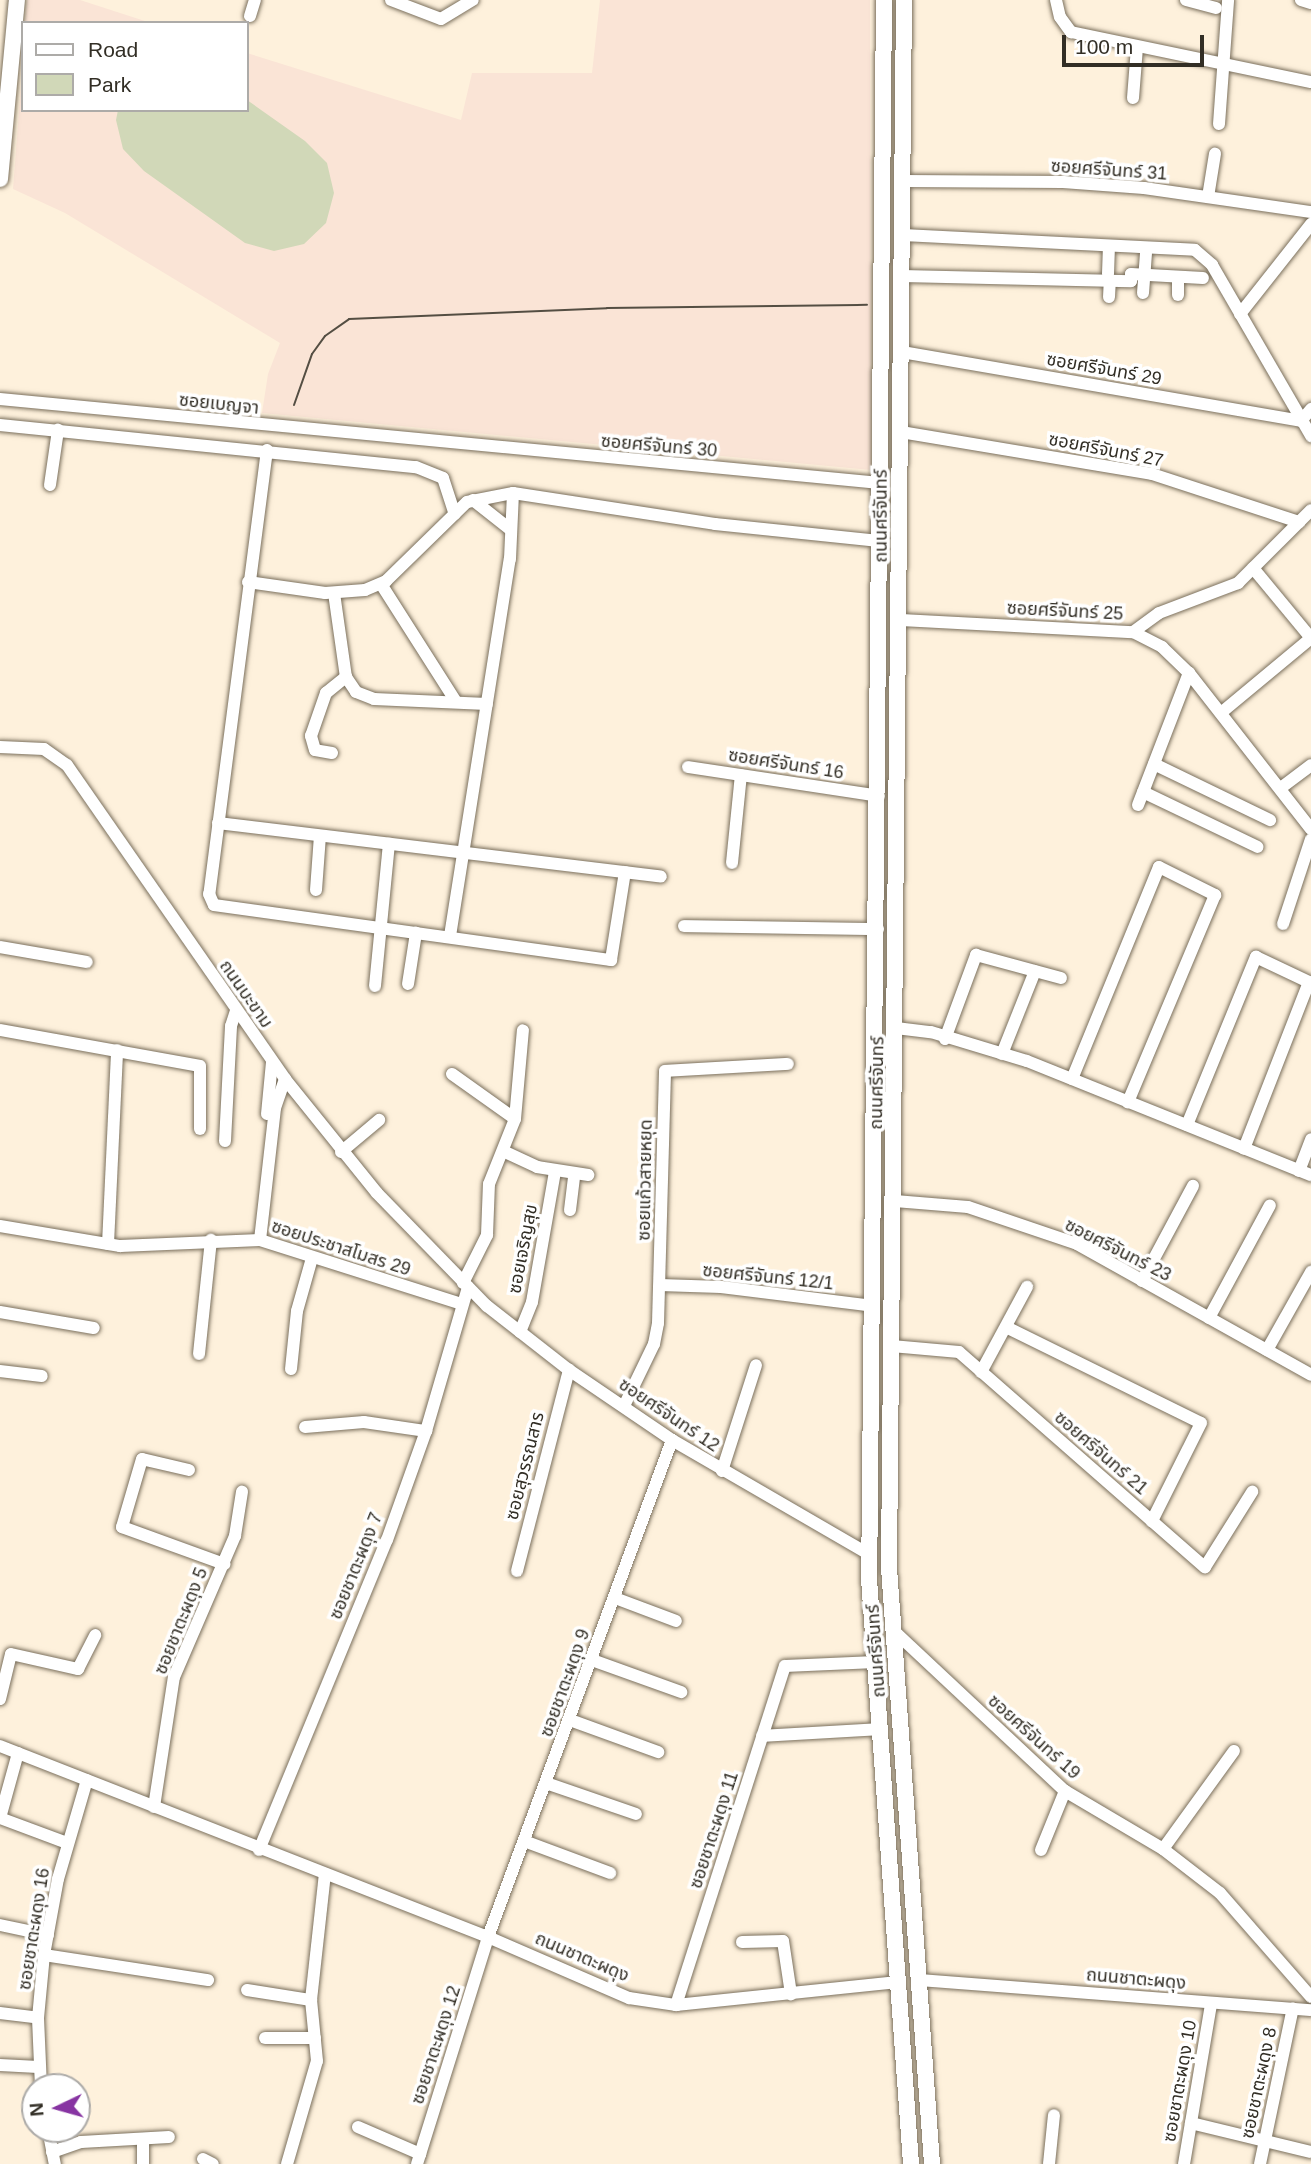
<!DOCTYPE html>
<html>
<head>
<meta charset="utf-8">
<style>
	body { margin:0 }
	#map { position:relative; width:1311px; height:2164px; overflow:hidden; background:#fef1dc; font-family:Arial,"Noto Sans Thai",sans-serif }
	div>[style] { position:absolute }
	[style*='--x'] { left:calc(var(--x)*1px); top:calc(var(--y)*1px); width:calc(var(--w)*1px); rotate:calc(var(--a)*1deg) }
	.education>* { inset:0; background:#fae4d6 }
	.green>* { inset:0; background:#d1d8b8 }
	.roads { filter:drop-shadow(0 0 2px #7a6f5c) drop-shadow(0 0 2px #7a6f5c) }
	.minor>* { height:12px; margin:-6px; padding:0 6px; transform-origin:6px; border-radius:6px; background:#fff }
	.major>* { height:16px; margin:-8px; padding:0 8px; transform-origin:8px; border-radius:8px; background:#fff }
	.tram>* { height:2px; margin:-1px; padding:0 1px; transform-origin:1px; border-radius:1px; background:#544e43 }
	span { translate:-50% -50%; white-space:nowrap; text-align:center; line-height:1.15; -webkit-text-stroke:7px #fff; paint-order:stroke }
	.street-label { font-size:18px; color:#322e25 }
	.legend { position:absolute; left:21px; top:21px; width:228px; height:91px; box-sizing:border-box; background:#fff; border:2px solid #adaba8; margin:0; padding:9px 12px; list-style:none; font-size:21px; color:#322e25 }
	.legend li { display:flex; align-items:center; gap:14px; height:35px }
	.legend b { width:35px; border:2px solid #adaba8 }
	.north { position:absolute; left:21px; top:2073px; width:70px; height:70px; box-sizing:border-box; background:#fff; border:2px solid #adaba8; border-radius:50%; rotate:265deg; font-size:19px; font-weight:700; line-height:28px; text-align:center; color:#322e25 }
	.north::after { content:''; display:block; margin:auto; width:24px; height:32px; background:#8734a2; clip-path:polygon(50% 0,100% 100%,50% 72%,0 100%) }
	.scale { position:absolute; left:1062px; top:35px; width:142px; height:32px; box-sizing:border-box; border:4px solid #322e25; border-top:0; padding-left:9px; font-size:21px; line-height:24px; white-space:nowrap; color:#322e25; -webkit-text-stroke:5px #fff; paint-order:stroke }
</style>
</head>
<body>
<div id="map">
	<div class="education">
		<div style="clip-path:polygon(27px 0,80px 0,151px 23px,25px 23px)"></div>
		<div style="clip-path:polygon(600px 0,870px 0,871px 470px,262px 413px,268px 374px,280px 343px,65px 213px,13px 189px,23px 59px,23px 110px,247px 110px,247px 53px,461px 120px,472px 73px,592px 73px)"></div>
	</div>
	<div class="green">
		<div style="clip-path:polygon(247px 100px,305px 141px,327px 163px,334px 193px,326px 223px,304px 244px,274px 251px,245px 243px,144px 171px,123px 149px,116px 120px,118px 110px,247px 110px)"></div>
	</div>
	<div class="roads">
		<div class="minor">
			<div style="--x:391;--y:0;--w:53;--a:20.8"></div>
			<div style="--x:441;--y:19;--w:37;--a:-31"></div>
			<div style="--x:1056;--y:0;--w:17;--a:77"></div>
			<div style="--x:1060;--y:17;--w:19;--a:54"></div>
			<div style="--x:1071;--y:32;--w:245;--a:11.8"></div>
			<div style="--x:1186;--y:0;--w:31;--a:15"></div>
			<div style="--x:1301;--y:0;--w:10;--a:17"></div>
			<div style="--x:250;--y:16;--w:17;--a:-73"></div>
			<div style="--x:1133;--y:98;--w:51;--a:-85.5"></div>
			<div style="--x:1219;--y:124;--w:124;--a:-85.8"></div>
			<div style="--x:903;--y:181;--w:160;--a:0.4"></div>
			<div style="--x:1063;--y:182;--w:81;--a:4.2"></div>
			<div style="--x:1144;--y:188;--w:169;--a:8.2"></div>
			<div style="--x:1208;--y:197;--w:44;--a:-80.8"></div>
			<div style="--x:903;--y:235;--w:292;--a:2.9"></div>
			<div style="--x:1195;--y:250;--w:23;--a:41"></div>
			<div style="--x:1212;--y:265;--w:198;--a:59.9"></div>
			<div style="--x:1108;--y:274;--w:23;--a:-88"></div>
			<div style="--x:902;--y:276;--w:229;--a:1.3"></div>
			<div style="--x:1131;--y:281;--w:7;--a:-90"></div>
			<div style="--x:1131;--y:274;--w:72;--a:3.2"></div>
			<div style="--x:1143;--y:293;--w:40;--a:-85.7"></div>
			<div style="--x:1178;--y:295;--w:18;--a:-90"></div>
			<div style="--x:1109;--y:297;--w:17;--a:-87"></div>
			<div style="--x:1240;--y:314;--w:115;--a:-51.7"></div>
			<div style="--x:902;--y:352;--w:405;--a:9.8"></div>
			<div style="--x:1301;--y:421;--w:16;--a:-50"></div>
			<div style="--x:0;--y:399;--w:884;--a:5.45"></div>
			<div style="--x:0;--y:425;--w:418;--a:5.8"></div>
			<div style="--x:416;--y:467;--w:29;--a:22"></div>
			<div style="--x:443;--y:478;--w:38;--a:72"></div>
			<div style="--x:901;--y:432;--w:254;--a:9.5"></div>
			<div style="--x:1152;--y:474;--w:155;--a:18.1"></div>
			<div style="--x:267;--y:450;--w:448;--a:97.4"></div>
			<div style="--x:209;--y:894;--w:12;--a:66"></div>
			<div style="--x:214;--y:905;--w:401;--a:7.9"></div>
			<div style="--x:611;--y:960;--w:89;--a:-81"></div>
			<div style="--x:50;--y:485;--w:56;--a:-81.7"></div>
			<div style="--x:473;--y:500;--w:48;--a:38.3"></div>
			<div style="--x:1253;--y:568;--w:91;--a:50.4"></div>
			<div style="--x:248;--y:582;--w:78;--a:8.1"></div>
			<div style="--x:325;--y:593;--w:40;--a:-4.3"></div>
			<div style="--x:365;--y:590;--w:23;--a:-23"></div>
			<div style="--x:386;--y:581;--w:113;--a:-44.3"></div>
			<div style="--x:467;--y:502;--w:47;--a:-11.1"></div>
			<div style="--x:513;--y:493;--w:204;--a:8.7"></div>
			<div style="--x:715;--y:524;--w:165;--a:5.9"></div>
			<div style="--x:381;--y:584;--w:138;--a:57.5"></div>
			<div style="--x:334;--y:593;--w:85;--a:81.9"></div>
			<div style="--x:346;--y:677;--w:18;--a:56"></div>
			<div style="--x:356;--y:692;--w:19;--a:21"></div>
			<div style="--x:374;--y:699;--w:113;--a:2.5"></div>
			<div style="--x:901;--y:620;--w:232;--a:3"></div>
			<div style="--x:1133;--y:632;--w:32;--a:-36"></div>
			<div style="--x:1159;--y:613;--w:85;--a:-20.8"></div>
			<div style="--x:1238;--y:583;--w:103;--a:-45"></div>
			<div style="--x:1133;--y:632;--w:33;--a:27"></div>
			<div style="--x:1162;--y:647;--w:37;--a:44"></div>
			<div style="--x:1189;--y:673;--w:198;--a:52"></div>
			<div style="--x:1222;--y:712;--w:116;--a:-39.7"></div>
			<div style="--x:0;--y:747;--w:44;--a:2.6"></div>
			<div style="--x:44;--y:749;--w:28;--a:35"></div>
			<div style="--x:67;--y:765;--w:382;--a:55.2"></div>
			<div style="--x:285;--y:1079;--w:146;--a:51.1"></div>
			<div style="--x:377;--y:1193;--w:158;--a:45.8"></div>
			<div style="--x:487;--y:1306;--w:104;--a:38"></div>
			<div style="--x:569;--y:1370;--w:125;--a:34.2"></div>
			<div style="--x:672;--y:1440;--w:229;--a:30.1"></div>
			<div style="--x:332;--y:753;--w:17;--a:-170"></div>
			<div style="--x:315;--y:750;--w:15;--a:-106"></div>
			<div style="--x:311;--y:736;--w:46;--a:-70.8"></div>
			<div style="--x:326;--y:693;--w:26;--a:-39"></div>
			<div style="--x:1154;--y:764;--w:129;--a:25.8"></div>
			<div style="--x:688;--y:767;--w:193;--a:8.6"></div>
			<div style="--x:1282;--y:787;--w:36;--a:-37"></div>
			<div style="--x:1143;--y:792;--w:127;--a:25.6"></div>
			<div style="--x:1138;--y:805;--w:142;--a:-68.9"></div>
			<div style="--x:218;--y:823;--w:446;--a:6.9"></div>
			<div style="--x:732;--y:863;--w:88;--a:-84.2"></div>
			<div style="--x:316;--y:890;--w:54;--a:-85.8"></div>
			<div style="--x:1283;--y:924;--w:89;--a:-71.8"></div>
			<div style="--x:684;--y:926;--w:194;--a:0.9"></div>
			<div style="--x:450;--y:936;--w:382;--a:-81"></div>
			<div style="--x:510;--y:559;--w:66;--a:-87.4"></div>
			<div style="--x:0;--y:947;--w:88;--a:9.8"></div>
			<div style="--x:408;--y:984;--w:52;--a:-81.1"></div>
			<div style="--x:375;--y:986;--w:143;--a:-84.4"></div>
			<div style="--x:896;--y:1028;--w:35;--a:7"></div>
			<div style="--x:931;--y:1032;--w:100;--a:16.8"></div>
			<div style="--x:1027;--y:1061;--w:306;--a:21.9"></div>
			<div style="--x:0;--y:1030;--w:203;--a:10.2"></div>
			<div style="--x:200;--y:1066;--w:63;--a:90"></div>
			<div style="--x:945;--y:1039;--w:90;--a:-69.7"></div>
			<div style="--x:976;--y:955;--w:88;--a:15.1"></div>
			<div style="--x:1002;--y:1054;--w:89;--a:-68.3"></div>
			<div style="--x:452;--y:1074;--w:77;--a:35.5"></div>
			<div style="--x:1072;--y:1079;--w:229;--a:-67.7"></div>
			<div style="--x:1159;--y:867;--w:63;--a:26.6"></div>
			<div style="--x:1215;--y:895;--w:225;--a:112.8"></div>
			<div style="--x:267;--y:1114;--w:52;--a:-84.5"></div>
			<div style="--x:1187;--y:1125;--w:182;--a:-67.7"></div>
			<div style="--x:1256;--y:957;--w:59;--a:25.3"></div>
			<div style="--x:1309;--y:982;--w:179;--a:111.3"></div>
			<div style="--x:225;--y:1141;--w:115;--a:-87"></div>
			<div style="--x:231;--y:1026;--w:16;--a:-72"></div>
			<div style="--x:503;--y:1151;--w:38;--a:25"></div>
			<div style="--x:537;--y:1167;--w:52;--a:8.9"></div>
			<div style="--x:341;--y:1152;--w:50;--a:-40.1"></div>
			<div style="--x:1299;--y:1171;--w:34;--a:-69"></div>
			<div style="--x:895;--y:1201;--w:73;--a:4.7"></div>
			<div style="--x:968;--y:1207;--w:115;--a:18.7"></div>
			<div style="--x:1077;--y:1244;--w:268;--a:29.2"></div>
			<div style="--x:570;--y:1210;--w:35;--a:-83"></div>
			<div style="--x:0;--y:1226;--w:122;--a:9.5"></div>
			<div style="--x:120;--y:1246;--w:140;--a:-2.5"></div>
			<div style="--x:260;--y:1240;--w:212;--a:17.6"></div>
			<div style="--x:260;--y:1240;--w:133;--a:-83.5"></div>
			<div style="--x:275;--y:1108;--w:31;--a:-71"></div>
			<div style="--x:108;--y:1244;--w:194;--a:-87.3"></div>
			<div style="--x:1142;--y:1281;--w:108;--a:-61.8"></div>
			<div style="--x:463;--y:1283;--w:54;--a:-63.4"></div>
			<div style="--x:487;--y:1235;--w:51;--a:-87.8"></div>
			<div style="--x:489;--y:1184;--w:70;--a:-68.2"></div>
			<div style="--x:515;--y:1119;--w:89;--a:-84.9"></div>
			<div style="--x:660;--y:1285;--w:61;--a:1.9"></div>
			<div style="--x:721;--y:1287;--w:153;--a:7.1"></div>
			<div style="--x:0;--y:1312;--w:95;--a:9.7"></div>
			<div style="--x:1209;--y:1318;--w:128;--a:-61.6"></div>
			<div style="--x:1006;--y:1327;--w:217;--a:26.2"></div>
			<div style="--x:1201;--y:1423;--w:110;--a:116.6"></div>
			<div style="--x:520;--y:1332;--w:32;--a:-68"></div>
			<div style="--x:532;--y:1302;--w:132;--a:-80"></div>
			<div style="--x:892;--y:1346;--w:67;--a:5.1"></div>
			<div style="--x:959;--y:1352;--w:327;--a:41.2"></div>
			<div style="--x:1205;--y:1567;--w:89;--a:-57.9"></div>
			<div style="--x:1267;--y:1350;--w:90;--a:-60.6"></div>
			<div style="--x:199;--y:1354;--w:115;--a:-84"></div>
			<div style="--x:291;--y:1369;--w:58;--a:-84.1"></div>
			<div style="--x:297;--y:1311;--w:55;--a:-74.2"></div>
			<div style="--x:0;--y:1371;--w:42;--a:6.8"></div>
			<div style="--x:981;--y:1372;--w:97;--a:-61.6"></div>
			<div style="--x:624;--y:1406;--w:69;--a:-64.2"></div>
			<div style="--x:654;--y:1344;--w:21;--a:-79"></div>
			<div style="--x:658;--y:1323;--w:252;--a:-88.4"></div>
			<div style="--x:665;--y:1071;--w:123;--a:-3.3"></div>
			<div style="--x:305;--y:1427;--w:59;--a:-4.8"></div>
			<div style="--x:364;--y:1422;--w:63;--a:8.3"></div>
			<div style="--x:189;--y:1470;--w:48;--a:-166.8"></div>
			<div style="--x:142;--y:1459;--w:71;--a:106.4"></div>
			<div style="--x:122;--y:1527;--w:109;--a:19.9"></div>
			<div style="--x:722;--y:1471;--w:111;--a:-72.2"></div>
			<div style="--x:517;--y:1571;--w:208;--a:-75.5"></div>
			<div style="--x:615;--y:1598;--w:65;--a:20.7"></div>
			<div style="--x:895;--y:1632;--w:233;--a:43.1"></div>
			<div style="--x:1065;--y:1791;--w:114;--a:30.6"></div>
			<div style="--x:1163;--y:1849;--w:72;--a:37.7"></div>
			<div style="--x:1220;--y:1893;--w:138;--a:48.8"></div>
			<div style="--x:592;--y:1660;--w:95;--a:19.8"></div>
			<div style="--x:0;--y:1699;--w:46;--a:-76.3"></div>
			<div style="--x:11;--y:1654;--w:69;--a:12.6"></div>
			<div style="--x:78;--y:1669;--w:38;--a:-63"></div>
			<div style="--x:570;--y:1720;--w:94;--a:20"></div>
			<div style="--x:762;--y:1736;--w:118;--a:-3.4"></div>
			<div style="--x:0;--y:1746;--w:524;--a:21.38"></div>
			<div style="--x:488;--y:1937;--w:154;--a:23.4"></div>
			<div style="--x:629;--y:1998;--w:48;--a:8.5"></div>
			<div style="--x:676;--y:2005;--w:223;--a:-5.9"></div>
			<div style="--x:18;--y:1753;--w:67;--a:105.5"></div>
			<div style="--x:0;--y:1818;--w:72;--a:20.5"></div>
			<div style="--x:546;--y:1783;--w:95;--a:19"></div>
			<div style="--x:154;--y:1807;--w:132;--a:-81.3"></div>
			<div style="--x:174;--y:1677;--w:154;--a:-66.6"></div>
			<div style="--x:235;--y:1536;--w:45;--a:-81"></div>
			<div style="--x:524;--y:1841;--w:92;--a:20.4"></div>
			<div style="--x:1163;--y:1849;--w:121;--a:-54.1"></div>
			<div style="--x:259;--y:1850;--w:335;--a:-67.6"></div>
			<div style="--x:387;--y:1540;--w:116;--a:-70.3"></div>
			<div style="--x:426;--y:1431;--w:150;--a:-73.7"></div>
			<div style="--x:1041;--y:1850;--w:64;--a:-67.9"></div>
			<div style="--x:0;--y:1925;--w:49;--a:11.8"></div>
			<div style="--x:742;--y:1942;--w:41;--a:-1.4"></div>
			<div style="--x:783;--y:1941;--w:54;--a:81.4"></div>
			<div style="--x:44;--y:1955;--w:166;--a:8.7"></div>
			<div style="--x:919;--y:1980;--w:393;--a:4.4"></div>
			<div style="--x:247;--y:1990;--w:65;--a:8.9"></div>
			<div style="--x:676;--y:2005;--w:356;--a:-72.2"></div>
			<div style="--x:785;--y:1666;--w:90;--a:-2.5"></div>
			<div style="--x:0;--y:2013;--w:38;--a:7"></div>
			<div style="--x:265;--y:2038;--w:50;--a:0"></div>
			<div style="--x:0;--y:2065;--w:38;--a:3"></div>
			<div style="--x:41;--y:2087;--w:69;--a:-92.5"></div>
			<div style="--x:38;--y:2018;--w:63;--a:-84.6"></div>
			<div style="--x:44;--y:1955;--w:77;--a:-79.6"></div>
			<div style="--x:58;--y:1879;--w:103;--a:-73.7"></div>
			<div style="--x:1191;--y:2123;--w:123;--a:13.6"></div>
			<div style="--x:358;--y:2127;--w:68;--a:23.5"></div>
			<div style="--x:48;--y:2129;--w:36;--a:79"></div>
			<div style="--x:52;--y:2152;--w:31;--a:-19"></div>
			<div style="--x:81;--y:2142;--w:88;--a:-3.3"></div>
			<div style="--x:203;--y:2159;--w:11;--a:27"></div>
			<div style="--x:143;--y:2164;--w:25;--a:-90"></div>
			<div style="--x:287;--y:2164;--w:107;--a:-73.8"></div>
			<div style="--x:317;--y:2061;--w:61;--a:-95.6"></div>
			<div style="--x:311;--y:2000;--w:127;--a:-83.7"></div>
			<div style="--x:417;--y:2164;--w:238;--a:-72.6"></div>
			<div style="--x:488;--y:1937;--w:530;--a:-69.68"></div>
			<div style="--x:1049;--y:2164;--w:49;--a:-84.2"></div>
			<div style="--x:1184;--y:2164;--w:161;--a:-80.4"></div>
			<div style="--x:1260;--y:2164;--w:159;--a:-78.1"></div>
		</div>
		<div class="major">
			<div style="--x:884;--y:0;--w:1579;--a:90.54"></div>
			<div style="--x:869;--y:1579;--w:587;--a:85.89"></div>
			<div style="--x:904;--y:0;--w:1568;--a:90.55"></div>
			<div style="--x:889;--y:1568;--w:598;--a:85.87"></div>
			<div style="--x:0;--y:179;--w:180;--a:-84.6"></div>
		</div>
	</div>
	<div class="tram">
		<div style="--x:294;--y:405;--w:54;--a:-70.6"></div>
		<div style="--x:312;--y:354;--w:22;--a:-54"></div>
		<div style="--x:325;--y:336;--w:29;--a:-35"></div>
		<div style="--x:349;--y:319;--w:258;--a:-2.4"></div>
		<div style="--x:607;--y:308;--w:260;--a:-0.7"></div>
	</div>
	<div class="street-label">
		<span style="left:1109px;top:170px;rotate:4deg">ซอยศรีจันทร์ 31</span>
		<span style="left:1104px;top:369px;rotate:10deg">ซอยศรีจันทร์ 29</span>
		<span style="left:219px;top:404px;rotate:6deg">ซอยเบญจา</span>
		<span style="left:659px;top:446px;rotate:5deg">ซอยศรีจันทร์ 30</span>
		<span style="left:1106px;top:450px;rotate:11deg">ซอยศรีจันทร์ 27</span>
		<span style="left:881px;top:516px;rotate:-90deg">ถนนศรีจันทร์</span>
		<span style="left:1065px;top:611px;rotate:3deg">ซอยศรีจันทร์ 25</span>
		<span style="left:786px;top:764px;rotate:9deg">ซอยศรีจันทร์ 16</span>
		<span style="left:246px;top:994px;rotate:55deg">ถนนบะขาม</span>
		<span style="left:877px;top:1083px;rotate:-89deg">ถนนศรีจันทร์</span>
		<span style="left:645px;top:1180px;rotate:-89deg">ซอยแก้วสายหยุด</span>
		<span style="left:341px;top:1248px;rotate:18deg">ซอยประชาสโมสร 29</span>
		<span style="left:523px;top:1249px;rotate:-79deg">ซอยเจริญสุข</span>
		<span style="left:1118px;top:1250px;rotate:27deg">ซอยศรีจันทร์ 23</span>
		<span style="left:768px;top:1277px;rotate:6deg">ซอยศรีจันทร์ 12/1</span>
		<span style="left:669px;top:1415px;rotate:34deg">ซอยศรีจันทร์ 12</span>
		<span style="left:1101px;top:1453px;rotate:41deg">ซอยศรีจันทร์ 21</span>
		<span style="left:525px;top:1466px;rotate:-76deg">ซอยสุวรรณสาร</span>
		<span style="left:356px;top:1566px;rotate:-68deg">ซอยชาตะผดุง 7</span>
		<span style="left:181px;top:1621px;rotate:-68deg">ซอยชาตะผดุง 5</span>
		<span style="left:876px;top:1651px;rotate:-94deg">ถนนศรีจันทร์</span>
		<span style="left:565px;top:1683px;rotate:-70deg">ซอยชาตะผดุง 9</span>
		<span style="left:1034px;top:1737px;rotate:42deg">ซอยศรีจันทร์ 19</span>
		<span style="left:714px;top:1830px;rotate:-72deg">ซอยชาตะผดุง 11</span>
		<span style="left:34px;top:1929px;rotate:-81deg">ซอยชาตะผดุง 16</span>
		<span style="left:582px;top:1957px;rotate:23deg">ถนนชาตะผดุง</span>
		<span style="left:1136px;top:1979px;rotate:5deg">ถนนชาตะผดุง</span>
		<span style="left:436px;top:2045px;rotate:-72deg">ซอยชาตะผดุง 12</span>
		<span style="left:1180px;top:2081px;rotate:-80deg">ซอยชาตะผดุง 10</span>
		<span style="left:1259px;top:2083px;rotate:-78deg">ซอยชาตะผดุง 8</span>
	</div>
	<ul class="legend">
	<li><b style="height:9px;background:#fff"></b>Road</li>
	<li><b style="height:19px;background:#d1d8b8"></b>Park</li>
	</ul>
	<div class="north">N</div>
	<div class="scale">100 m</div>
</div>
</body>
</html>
